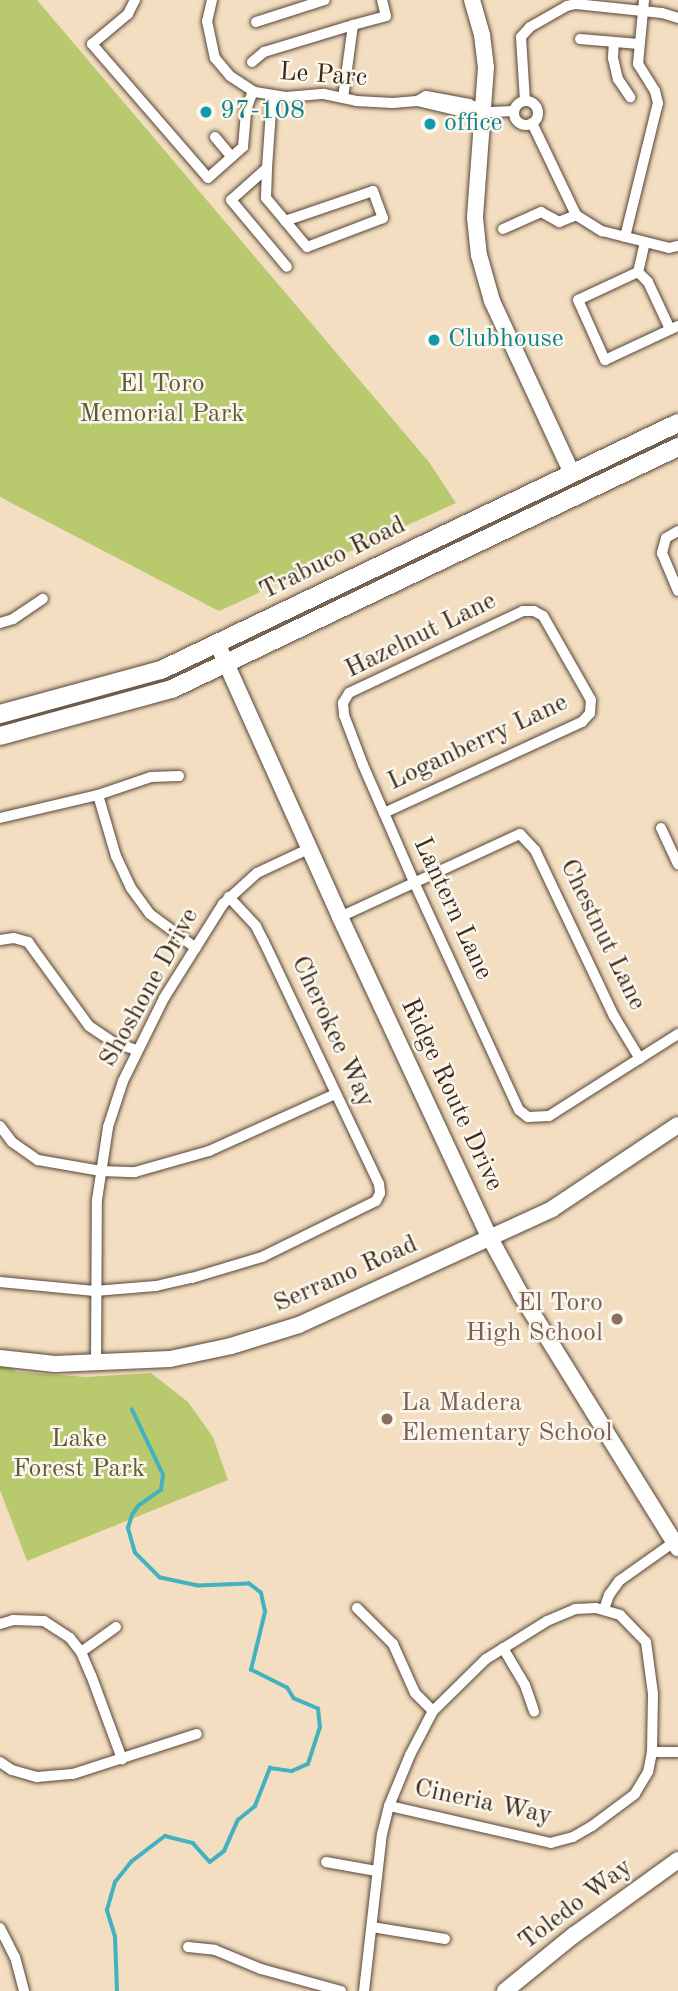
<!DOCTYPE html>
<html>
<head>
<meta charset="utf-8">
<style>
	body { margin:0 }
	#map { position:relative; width:678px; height:1991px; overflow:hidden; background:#f3dec1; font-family:"Old Standard TT",serif }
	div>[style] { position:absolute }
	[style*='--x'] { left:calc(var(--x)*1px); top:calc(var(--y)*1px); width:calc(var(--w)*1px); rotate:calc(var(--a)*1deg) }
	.green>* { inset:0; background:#b8ca6d }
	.stream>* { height:3.5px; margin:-1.75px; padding:0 1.75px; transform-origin:1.75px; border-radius:1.75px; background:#44b1c1 }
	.roads { filter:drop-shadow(0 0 2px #574536) drop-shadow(0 0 2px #574536) }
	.street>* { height:10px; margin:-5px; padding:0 5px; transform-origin:5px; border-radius:5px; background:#fff }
	.street>.ring { margin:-5px; padding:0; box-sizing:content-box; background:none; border:10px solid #fff; border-radius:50% }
	.secondary>* { height:16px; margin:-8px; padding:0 8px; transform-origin:8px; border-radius:8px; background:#fff }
	.primary>* { height:18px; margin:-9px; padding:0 9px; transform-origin:9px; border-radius:9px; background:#fff }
	.dots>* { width:19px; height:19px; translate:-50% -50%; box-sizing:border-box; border:4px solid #fbf7ec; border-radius:50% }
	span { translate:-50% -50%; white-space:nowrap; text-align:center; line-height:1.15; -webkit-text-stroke:5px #fbf7ec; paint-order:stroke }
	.street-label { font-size:26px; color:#3b2a1e }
	.culture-label { font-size:26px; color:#0d838f }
	.left { translate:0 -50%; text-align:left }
	.park-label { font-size:26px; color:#605a36 }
	.education-label { font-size:26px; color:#785e54 }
	.right { translate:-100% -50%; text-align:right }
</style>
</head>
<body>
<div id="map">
	<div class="green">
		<div style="clip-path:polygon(0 0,37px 0,429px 462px,456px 503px,219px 611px,0 497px)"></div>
		<div style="clip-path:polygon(0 1361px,17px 1372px,86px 1377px,151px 1373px,188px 1402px,213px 1437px,228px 1480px,27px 1561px,0 1490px)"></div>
	</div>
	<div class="stream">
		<div style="--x:117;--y:1991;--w:54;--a:-92.1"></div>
		<div style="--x:115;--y:1937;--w:28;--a:-107"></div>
		<div style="--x:107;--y:1910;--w:29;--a:-74"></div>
		<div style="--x:115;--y:1882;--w:26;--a:-51"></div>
		<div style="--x:131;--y:1862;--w:43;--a:-37.4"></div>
		<div style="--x:165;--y:1836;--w:29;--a:14"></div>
		<div style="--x:193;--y:1843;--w:25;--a:48"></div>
		<div style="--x:210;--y:1862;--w:18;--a:-38"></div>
		<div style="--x:224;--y:1851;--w:34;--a:-66"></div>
		<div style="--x:238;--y:1820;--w:22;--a:-39"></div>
		<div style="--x:255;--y:1806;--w:41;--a:-68.5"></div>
		<div style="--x:270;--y:1768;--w:22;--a:8"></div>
		<div style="--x:292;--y:1771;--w:17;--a:-24"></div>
		<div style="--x:308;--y:1764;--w:38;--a:-72"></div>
		<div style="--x:320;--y:1728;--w:19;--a:-96"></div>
		<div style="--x:318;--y:1709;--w:26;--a:-157"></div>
		<div style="--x:294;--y:1699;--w:13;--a:-122"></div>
		<div style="--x:287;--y:1688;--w:40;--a:-153.4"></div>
		<div style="--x:251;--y:1670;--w:60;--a:-76.4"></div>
		<div style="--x:265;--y:1612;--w:19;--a:-102"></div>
		<div style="--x:261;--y:1593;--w:15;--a:-143"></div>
		<div style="--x:249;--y:1584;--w:51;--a:177.8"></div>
		<div style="--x:198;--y:1586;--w:39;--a:-168"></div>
		<div style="--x:160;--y:1578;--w:35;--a:-135"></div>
		<div style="--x:135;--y:1553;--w:26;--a:-106"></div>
		<div style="--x:128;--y:1528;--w:14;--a:-73"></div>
		<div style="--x:132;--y:1515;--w:11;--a:-56"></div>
		<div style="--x:138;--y:1506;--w:28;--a:-35"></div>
		<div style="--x:161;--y:1490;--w:15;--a:-82"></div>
		<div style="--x:163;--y:1475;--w:72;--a:-115.5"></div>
	</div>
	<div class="roads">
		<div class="street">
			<div style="--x:135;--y:0;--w:16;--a:117"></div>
			<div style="--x:128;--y:14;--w:47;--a:140.2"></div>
			<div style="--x:92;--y:44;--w:177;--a:49.1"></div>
			<div style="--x:208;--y:178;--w:47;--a:-41.5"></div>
			<div style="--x:243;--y:147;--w:37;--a:-85"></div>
			<div style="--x:246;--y:110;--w:20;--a:-70"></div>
			<div style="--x:212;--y:0;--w:22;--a:103"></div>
			<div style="--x:207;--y:21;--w:38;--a:78"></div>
			<div style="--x:215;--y:58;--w:23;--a:50"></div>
			<div style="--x:230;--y:76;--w:30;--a:33"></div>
			<div style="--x:255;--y:92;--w:31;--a:9"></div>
			<div style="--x:286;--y:97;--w:38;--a:-5"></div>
			<div style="--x:324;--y:94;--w:33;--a:12"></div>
			<div style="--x:356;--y:101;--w:37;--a:3"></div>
			<div style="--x:393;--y:103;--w:24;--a:-5"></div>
			<div style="--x:417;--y:101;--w:10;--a:-29"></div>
			<div style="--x:426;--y:96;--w:44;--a:10.5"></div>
			<div style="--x:469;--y:104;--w:17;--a:25"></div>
			<div style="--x:256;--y:22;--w:72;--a:-17.7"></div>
			<div style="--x:580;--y:39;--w:59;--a:4.8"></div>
			<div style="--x:614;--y:42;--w:16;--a:94"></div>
			<div style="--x:613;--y:58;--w:22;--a:77"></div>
			<div style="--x:618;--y:79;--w:22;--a:56"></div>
			<div style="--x:252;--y:62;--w:16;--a:-40"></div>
			<div style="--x:264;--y:52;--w:93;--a:-16.9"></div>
			<div style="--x:343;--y:98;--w:74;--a:-82.2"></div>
			<div style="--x:353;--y:25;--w:34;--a:-15"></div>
			<div style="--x:386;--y:16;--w:16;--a:-104"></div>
			<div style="--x:417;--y:101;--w:52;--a:13.2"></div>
			<div style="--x:468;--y:113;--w:46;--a:-2.5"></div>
			<div style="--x:525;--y:101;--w:64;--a:-93.6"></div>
			<div style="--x:521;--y:37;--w:13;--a:-48"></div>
			<div style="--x:530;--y:27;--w:43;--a:-29.6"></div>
			<div style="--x:567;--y:6;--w:9;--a:-13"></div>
			<div style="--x:576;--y:4;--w:86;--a:6"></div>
			<div style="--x:662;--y:13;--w:17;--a:17"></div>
			<div class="ring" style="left:514px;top:101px;width:14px;height:14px"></div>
			<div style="--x:532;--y:123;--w:102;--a:64.4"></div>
			<div style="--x:576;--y:215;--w:31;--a:32"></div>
			<div style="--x:602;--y:231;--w:69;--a:14.2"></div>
			<div style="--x:669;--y:248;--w:9;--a:-13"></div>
			<div style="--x:215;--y:137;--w:26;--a:50"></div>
			<div style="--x:267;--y:168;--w:72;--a:-86"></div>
			<div style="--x:285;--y:221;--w:93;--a:-18.8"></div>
			<div style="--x:373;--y:191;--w:29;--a:70"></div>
			<div style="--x:383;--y:218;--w:81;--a:159.1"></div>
			<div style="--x:307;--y:247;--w:64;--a:-129.9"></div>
			<div style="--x:266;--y:198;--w:30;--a:-88"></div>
			<div style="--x:267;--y:168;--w:48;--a:138.4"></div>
			<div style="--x:231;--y:200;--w:87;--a:50.1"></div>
			<div style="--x:503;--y:229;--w:42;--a:-24.1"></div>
			<div style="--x:541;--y:212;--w:21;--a:29"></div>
			<div style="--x:559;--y:222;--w:18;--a:-22"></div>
			<div style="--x:625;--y:237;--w:138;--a:-76.2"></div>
			<div style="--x:658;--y:103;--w:12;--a:-104"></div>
			<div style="--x:655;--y:91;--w:32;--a:-122"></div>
			<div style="--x:638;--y:64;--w:64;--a:-84.6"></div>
			<div style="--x:645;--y:242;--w:31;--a:103"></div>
			<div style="--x:638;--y:272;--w:66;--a:155"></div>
			<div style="--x:578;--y:300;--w:66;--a:65.8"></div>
			<div style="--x:605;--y:360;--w:81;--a:-25"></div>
			<div style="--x:638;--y:272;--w:14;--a:45"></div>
			<div style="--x:648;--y:282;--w:52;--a:64.9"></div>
			<div style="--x:678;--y:531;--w:14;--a:150"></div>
			<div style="--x:666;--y:538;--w:16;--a:105"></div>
			<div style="--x:662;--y:553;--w:41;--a:67.2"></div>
			<div style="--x:0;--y:623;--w:14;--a:-17"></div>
			<div style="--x:13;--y:619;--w:36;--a:-34"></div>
			<div style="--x:98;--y:795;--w:64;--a:73.6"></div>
			<div style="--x:116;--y:856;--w:35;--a:65"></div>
			<div style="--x:131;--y:888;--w:32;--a:54"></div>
			<div style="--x:150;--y:914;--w:57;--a:36.5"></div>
			<div style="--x:384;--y:813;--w:218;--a:-24.7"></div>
			<div style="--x:582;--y:722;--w:12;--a:-48"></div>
			<div style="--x:590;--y:713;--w:13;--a:-86"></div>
			<div style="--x:591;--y:700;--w:97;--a:-119.7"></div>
			<div style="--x:543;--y:616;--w:10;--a:-151"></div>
			<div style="--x:534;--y:611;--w:11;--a:180"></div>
			<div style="--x:523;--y:611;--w:192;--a:154.8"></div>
			<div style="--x:349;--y:693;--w:12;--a:121"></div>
			<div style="--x:343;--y:703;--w:12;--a:85"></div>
			<div style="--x:344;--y:715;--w:53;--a:69.2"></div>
			<div style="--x:363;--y:765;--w:52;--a:66.4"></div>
			<div style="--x:384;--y:813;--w:75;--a:66.5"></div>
			<div style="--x:414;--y:882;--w:251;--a:65.3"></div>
			<div style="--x:519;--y:1110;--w:11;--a:38"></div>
			<div style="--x:528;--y:1117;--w:21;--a:-3"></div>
			<div style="--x:549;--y:1116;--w:153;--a:-32.4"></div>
			<div style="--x:0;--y:818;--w:101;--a:-13.2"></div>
			<div style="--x:98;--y:795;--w:56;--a:-18.8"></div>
			<div style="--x:151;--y:777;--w:28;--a:-2"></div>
			<div style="--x:661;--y:828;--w:40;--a:65"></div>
			<div style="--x:340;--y:917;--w:198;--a:-24.8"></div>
			<div style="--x:520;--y:834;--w:22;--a:47"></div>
			<div style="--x:535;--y:850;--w:184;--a:64.6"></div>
			<div style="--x:614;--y:1016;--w:50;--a:58.8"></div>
			<div style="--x:0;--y:940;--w:14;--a:-8"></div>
			<div style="--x:14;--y:938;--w:15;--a:16"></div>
			<div style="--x:28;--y:942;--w:104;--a:54"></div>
			<div style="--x:89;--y:1026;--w:29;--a:34"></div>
			<div style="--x:113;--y:1042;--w:24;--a:19"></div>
			<div style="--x:0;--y:1126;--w:20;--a:53"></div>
			<div style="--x:12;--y:1142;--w:32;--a:35"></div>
			<div style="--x:38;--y:1160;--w:64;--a:9.9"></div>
			<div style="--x:101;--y:1171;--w:34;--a:2"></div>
			<div style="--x:135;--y:1172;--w:77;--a:-15.8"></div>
			<div style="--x:209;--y:1151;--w:138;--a:-24.3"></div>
			<div style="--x:0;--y:1282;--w:95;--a:5.4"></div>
			<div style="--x:95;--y:1291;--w:61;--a:-4.7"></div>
			<div style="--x:156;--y:1286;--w:37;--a:-13"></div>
			<div style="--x:192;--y:1278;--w:73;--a:-16.7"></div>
			<div style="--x:262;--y:1257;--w:127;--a:-26.2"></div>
			<div style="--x:376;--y:1201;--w:9;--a:-63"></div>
			<div style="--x:380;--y:1193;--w:9;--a:-96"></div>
			<div style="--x:379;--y:1184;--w:268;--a:-115.4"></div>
			<div style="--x:264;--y:942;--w:18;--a:-117"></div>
			<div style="--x:256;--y:926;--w:40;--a:-133"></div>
			<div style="--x:96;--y:1364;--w:164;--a:-89.7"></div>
			<div style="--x:97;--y:1200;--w:74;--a:-81.4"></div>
			<div style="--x:108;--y:1127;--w:48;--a:-71.9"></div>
			<div style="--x:123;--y:1081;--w:93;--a:-63.7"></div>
			<div style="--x:164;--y:998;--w:111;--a:-57.9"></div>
			<div style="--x:223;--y:904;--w:46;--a:-42.4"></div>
			<div style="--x:257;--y:873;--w:56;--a:-25.2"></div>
			<div style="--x:357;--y:1608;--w:51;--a:45"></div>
			<div style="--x:393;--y:1644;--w:54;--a:65.8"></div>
			<div style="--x:415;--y:1693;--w:25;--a:45"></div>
			<div style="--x:604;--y:1609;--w:15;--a:-70"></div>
			<div style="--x:609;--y:1595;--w:17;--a:-54"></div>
			<div style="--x:619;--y:1581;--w:67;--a:-35.3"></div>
			<div style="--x:0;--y:1624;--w:14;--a:-17"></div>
			<div style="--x:13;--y:1620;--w:31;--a:2"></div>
			<div style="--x:44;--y:1621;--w:31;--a:33"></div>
			<div style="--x:70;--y:1638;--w:18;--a:52"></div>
			<div style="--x:81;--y:1652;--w:25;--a:67"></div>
			<div style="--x:91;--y:1675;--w:90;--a:69.7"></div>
			<div style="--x:503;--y:1648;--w:43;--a:59.3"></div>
			<div style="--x:525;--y:1685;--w:28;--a:71"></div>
			<div style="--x:81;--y:1652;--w:43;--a:-35.5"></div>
			<div style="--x:652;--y:1752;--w:26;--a:0"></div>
			<div style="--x:0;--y:1762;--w:14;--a:34"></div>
			<div style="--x:12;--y:1770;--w:26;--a:16"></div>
			<div style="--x:37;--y:1777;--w:36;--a:-5"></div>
			<div style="--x:73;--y:1774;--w:130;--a:-17.9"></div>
			<div style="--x:326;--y:1862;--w:51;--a:10.2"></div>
			<div style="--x:372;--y:1927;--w:74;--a:9.3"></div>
			<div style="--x:0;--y:1928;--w:33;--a:63"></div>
			<div style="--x:15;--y:1957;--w:35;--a:75"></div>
			<div style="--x:188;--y:1947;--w:27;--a:6"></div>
			<div style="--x:215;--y:1950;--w:50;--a:22.4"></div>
			<div style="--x:261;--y:1969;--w:83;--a:15.4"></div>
			<div style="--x:364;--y:1991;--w:158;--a:-83.5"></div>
			<div style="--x:382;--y:1834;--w:29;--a:-76"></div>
			<div style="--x:389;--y:1806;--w:55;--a:-67.6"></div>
			<div style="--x:410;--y:1755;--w:50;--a:-62.4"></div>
			<div style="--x:433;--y:1711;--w:74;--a:-44.5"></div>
			<div style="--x:486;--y:1659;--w:72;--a:-31.9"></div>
			<div style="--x:547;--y:1621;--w:30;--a:-23"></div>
			<div style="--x:575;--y:1609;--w:21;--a:-3"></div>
			<div style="--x:596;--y:1608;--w:25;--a:16"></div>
			<div style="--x:620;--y:1615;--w:37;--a:46"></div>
			<div style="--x:646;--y:1642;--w:52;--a:82.3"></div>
			<div style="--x:653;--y:1694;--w:58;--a:91"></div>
			<div style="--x:652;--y:1752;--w:20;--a:101"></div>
			<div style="--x:648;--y:1772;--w:26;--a:121"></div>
			<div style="--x:635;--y:1794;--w:54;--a:143.3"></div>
			<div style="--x:592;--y:1826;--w:22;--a:150"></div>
			<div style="--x:573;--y:1837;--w:23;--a:165"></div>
			<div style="--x:551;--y:1843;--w:166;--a:-167.1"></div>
		</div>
		<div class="secondary">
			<div style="--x:472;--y:0;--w:36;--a:74"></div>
			<div style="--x:482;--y:35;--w:32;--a:83"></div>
			<div style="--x:486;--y:67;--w:151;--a:94.2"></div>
			<div style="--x:475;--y:218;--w:37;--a:84"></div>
			<div style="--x:479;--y:255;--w:48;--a:74.2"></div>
			<div style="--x:492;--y:301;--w:190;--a:65.1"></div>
			<div style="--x:217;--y:643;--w:300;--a:65.8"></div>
			<div style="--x:340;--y:917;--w:354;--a:65"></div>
			<div style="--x:490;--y:1238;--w:65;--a:61.5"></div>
			<div style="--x:521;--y:1295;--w:298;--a:58.2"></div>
			<div style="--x:0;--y:1358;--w:55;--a:6.2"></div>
			<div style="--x:55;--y:1364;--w:115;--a:-2.5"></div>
			<div style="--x:170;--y:1359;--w:62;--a:-12"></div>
			<div style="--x:231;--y:1346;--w:71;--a:-17.2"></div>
			<div style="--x:299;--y:1325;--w:278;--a:-24.6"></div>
			<div style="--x:552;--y:1209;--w:151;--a:-33.7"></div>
			<div style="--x:505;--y:1991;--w:89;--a:-39.1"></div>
			<div style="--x:574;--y:1935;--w:128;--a:-35.8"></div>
		</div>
		<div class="primary">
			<div style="--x:0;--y:714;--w:167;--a:-15.3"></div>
			<div style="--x:161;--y:670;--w:573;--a:-25.54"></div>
			<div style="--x:0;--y:736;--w:178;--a:-15.3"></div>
			<div style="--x:172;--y:689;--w:561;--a:-25.56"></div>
		</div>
	</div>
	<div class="dots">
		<div style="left:206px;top:112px;background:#0f9aa8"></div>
		<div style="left:430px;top:124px;background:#0f9aa8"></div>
		<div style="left:434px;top:340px;background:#0f9aa8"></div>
		<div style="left:617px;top:1319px;background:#8d6e63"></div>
		<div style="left:387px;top:1419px;background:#8d6e63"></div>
	</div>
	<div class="street-label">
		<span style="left:323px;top:76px;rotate:4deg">Le Parc</span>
		<span style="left:333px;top:559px;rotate:-26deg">Trabuco Road</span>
		<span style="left:421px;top:636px;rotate:-26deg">Hazelnut Lane</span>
		<span style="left:478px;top:743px;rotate:-25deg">Loganberry Lane</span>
		<span style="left:452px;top:909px;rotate:65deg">Lantern Lane</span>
		<span style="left:602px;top:935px;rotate:64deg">Chestnut Lane</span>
		<span style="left:150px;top:988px;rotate:-61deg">Shoshone Drive</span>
		<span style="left:332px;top:1032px;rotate:65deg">Cherokee Way</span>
		<span style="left:451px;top:1095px;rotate:65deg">Ridge Route Drive</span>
		<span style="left:346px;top:1275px;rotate:-24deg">Serrano Road</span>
		<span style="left:483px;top:1803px;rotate:12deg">Cineria Way</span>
		<span style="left:576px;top:1905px;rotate:-37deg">Toledo Way</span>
	</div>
	<div class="culture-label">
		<span class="left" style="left:220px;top:112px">97-108</span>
		<span class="left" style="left:444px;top:124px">office</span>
		<span class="left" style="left:448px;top:340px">Clubhouse</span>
	</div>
	<div class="park-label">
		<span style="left:162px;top:400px">El Toro<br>Memorial Park</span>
		<span style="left:79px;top:1455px">Lake<br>Forest Park</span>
	</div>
	<div class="education-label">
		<span class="right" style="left:603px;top:1319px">El Toro<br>High School</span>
		<span class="left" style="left:401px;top:1419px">La Madera<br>Elementary School</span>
	</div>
</div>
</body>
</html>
